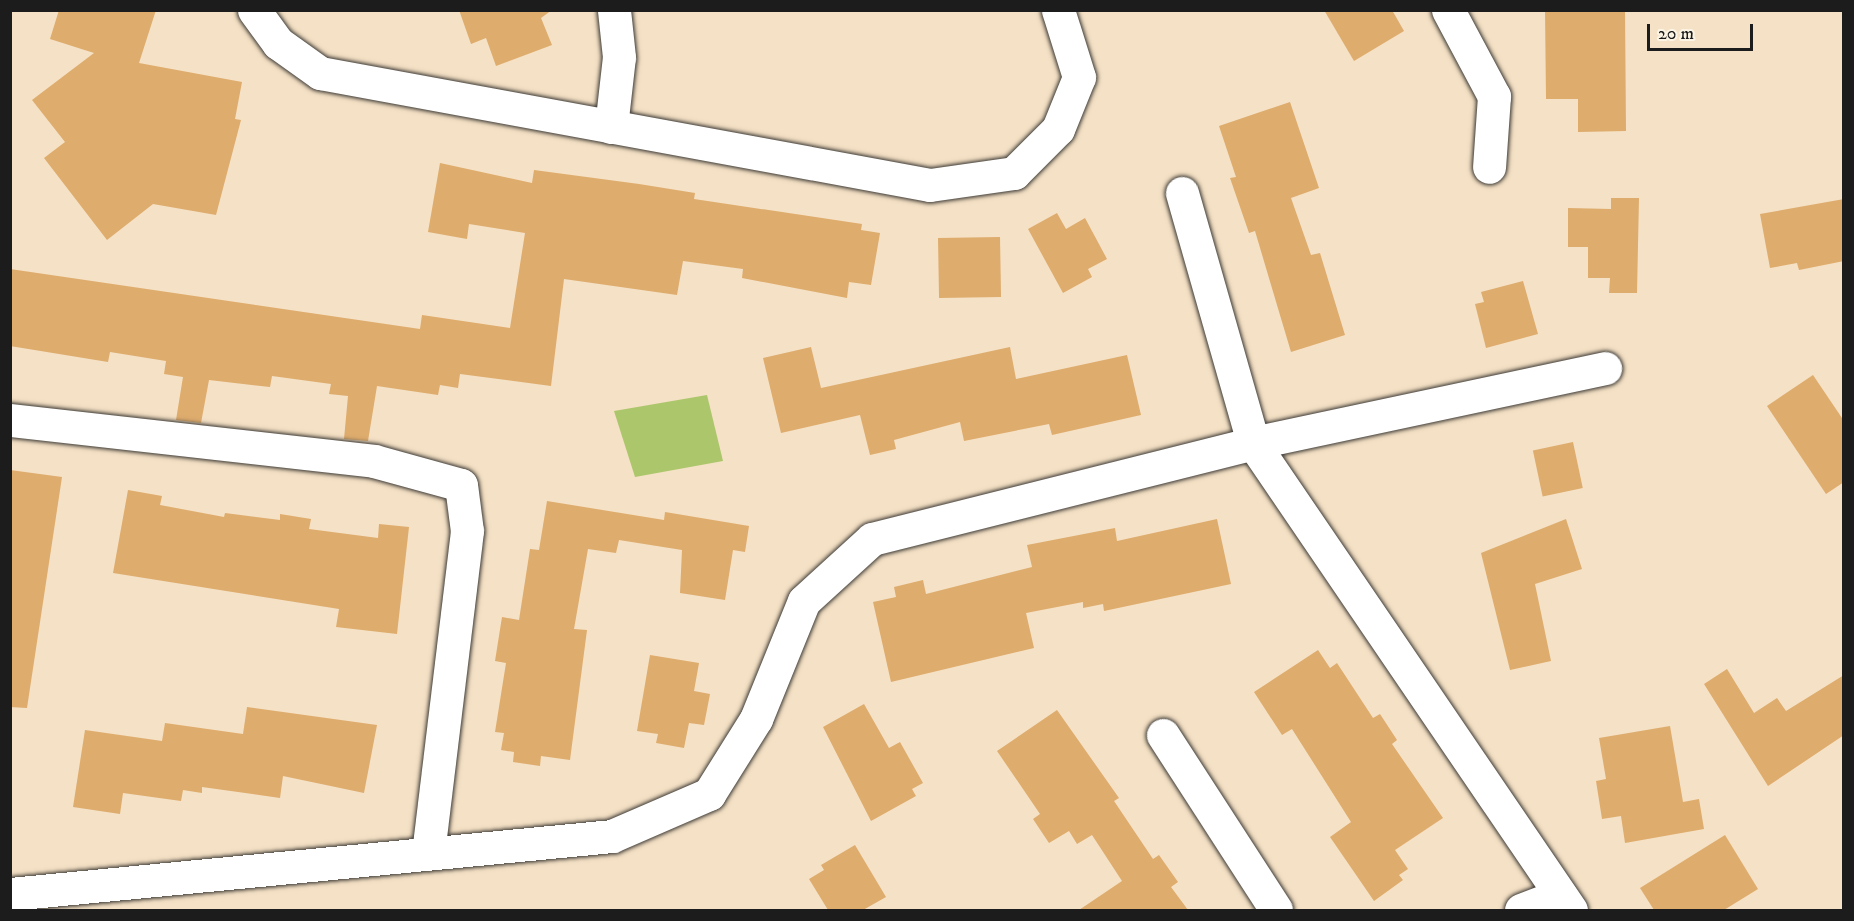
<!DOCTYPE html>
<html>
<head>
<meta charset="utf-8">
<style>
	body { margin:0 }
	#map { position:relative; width:1854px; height:921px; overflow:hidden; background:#f5e1c5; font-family:"IM FELL DW Pica",serif }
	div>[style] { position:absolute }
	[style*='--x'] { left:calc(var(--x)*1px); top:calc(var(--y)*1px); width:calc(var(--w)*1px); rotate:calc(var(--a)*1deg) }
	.green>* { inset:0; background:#acc66c }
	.building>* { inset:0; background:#deac6d; transform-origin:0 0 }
	.roads { filter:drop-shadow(0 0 2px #3d3a35) drop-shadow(0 0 2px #3d3a35) }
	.minor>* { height:33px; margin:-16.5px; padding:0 16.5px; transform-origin:16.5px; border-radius:16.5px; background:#fff }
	span { translate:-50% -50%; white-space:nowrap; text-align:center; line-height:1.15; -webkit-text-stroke:4.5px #fcf5e5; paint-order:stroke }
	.frame { position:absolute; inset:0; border:12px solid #1c1c1c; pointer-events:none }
	.scale { position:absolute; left:1647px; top:24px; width:106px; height:27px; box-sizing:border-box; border:3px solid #1c1c1c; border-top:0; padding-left:8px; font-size:18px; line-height:21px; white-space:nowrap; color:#1c1c1c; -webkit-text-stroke:4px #fcf5e5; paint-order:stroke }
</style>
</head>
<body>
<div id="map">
	<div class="green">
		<div style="clip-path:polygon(707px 395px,723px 461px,635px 477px,614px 411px)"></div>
	</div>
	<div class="building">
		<div style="clip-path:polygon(59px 10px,156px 10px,139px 63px,242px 82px,235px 119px,241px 120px,216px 215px,153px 204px,107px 240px,44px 158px,65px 142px,32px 100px,94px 53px,50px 39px)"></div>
		<div style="clip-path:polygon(459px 10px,552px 10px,541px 18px,552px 45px,496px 66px,486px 38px,471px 44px)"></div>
		<div style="clip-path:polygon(1324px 10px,1392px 10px,1404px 31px,1354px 61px)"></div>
		<div style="clip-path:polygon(1545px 10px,1625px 10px,1626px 131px,1578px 132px,1578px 99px,1546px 99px)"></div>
		<div style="clip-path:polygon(1290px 102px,1319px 188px,1291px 198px,1311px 255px,1320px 253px,1345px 335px,1291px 352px,1255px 231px,1249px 233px,1230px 178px,1236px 177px,1219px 126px)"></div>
		<div style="clip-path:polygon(440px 163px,532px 183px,534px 170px,639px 184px,695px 193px,694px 199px,862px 224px,861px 230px,880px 233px,871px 285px,849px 282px,847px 298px,742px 278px,743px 269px,683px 261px,677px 295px,564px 279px,551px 386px,460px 374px,458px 388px,440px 385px,438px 395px,377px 386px,368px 441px,344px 439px,348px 396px,329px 394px,331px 384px,272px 376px,270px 387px,209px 380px,201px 423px,176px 420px,183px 377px,164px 374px,166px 361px,110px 352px,108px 362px,10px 346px,10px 269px,420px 329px,422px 315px,510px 328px,525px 233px,469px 224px,467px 239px,428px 232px)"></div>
		<div style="clip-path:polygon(1611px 198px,1639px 198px,1637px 293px,1609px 293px,1610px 278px,1588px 278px,1588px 247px,1568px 247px,1568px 208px,1611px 209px)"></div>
		<div style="clip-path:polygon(1844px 199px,1844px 261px,1799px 270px,1797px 263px,1770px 268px,1760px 214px)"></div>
		<div style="clip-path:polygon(1057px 213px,1066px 229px,1085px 218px,1107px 259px,1088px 269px,1092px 277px,1063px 293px,1028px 229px)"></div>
		<div style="left:1000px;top:237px;width:60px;height:62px;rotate:89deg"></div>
		<div style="clip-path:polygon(1523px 281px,1538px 334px,1486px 348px,1475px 304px,1484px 302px,1481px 292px)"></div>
		<div style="clip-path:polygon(811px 347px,821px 388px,1010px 347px,1016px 379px,1127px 355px,1141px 415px,1052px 435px,1049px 424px,964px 441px,960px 422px,894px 440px,896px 449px,870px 455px,860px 415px,781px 433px,763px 358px)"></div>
		<div style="clip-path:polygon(1813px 375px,1844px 421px,1844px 482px,1826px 494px,1767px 406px)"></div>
		<div style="left:1573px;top:442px;width:47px;height:41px;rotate:78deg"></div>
		<div style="clip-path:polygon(10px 470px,62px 477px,27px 708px,10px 707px)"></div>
		<div style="clip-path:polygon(128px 490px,162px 496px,160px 505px,224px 517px,225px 513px,280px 520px,280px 514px,311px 519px,309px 529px,378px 538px,379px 524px,409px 527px,397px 634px,336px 627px,339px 609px,113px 573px)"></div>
		<div style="clip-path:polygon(547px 501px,664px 520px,665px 512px,749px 526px,745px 552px,733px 550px,725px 600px,680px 593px,682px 550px,619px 540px,616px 553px,588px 549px,574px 629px,587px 630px,570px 760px,541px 756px,540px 766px,513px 762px,514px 752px,501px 750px,504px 733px,495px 732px,506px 663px,495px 661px,502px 617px,519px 620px,530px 549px,539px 550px)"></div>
		<div style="clip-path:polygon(1217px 519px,1231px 584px,1104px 611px,1103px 604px,1083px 608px,1083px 602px,1026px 613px,1034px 648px,891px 682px,873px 602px,896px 597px,894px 587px,923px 580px,926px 594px,1032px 567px,1027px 545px,1115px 528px,1117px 541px)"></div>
		<div style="clip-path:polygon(1566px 519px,1582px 569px,1535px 584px,1551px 661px,1510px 670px,1481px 553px)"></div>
		<div style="clip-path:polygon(1318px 650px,1330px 668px,1337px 663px,1373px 718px,1380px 714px,1397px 740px,1392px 744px,1443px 818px,1395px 850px,1408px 869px,1399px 875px,1403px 880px,1374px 901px,1330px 837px,1351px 822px,1292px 729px,1282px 735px,1254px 692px)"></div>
		<div style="clip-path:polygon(650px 655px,699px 663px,694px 691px,710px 694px,704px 725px,689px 723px,684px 748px,656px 743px,658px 734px,637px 731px)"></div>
		<div style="clip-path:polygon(1727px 669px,1754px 713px,1777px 698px,1786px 711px,1844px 675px,1844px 735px,1768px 786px,1704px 684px)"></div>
		<div style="clip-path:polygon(864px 704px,889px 748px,900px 742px,923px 783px,912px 789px,916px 796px,871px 821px,823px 727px)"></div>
		<div style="clip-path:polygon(247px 707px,377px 725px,364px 793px,283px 776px,280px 798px,202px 787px,202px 793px,183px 790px,181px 801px,123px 793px,120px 814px,73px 807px,85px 730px,162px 741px,165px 723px,243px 734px)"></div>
		<div style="clip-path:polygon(1057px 710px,1119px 798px,1114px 801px,1153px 859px,1159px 855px,1178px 882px,1171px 887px,1188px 910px,1079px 910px,1122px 881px,1092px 835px,1077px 844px,1069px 831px,1049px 843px,1033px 819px,1040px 814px,997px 751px)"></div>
		<div style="clip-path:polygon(1670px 726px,1683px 802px,1699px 799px,1704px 829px,1625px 843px,1621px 816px,1602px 819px,1596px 781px,1606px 779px,1599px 738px)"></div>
		<div style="clip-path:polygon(1725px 835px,1758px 889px,1724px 910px,1654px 910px,1640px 888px)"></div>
		<div style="clip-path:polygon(855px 845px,886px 897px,863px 910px,828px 910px,809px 879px,824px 870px,821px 865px)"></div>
	</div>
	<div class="roads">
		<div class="minor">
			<div style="--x:254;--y:10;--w:41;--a:54"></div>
			<div style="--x:278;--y:43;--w:52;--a:35.5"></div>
			<div style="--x:320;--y:73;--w:620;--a:10.4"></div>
			<div style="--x:930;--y:185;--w:85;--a:-8.1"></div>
			<div style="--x:1014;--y:173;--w:62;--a:-45"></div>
			<div style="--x:1058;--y:129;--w:56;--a:-68"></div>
			<div style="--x:1079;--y:77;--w:70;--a:-107.4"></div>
			<div style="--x:1448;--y:10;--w:98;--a:61.9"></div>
			<div style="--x:1494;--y:96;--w:71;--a:94"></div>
			<div style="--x:611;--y:127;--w:70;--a:-83.5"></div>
			<div style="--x:619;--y:57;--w:47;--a:-96.1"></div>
			<div style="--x:1182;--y:193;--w:260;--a:74.1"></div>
			<div style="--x:1253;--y:443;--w:565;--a:55.75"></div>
			<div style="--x:10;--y:420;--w:366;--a:6.4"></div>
			<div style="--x:374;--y:461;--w:90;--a:15.4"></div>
			<div style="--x:461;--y:485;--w:46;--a:82.6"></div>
			<div style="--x:467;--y:531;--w:324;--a:96.9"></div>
			<div style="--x:1163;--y:735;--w:208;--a:57.1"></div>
			<div style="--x:10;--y:894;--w:605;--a:-5.5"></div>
			<div style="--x:612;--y:836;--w:106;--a:-23.4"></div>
			<div style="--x:709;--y:794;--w:89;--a:-57.9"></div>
			<div style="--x:756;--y:719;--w:127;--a:-67.9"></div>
			<div style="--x:804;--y:601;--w:92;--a:-42.4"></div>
			<div style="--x:872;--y:539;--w:393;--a:-14.1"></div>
			<div style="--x:1253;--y:443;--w:360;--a:-12"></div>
			<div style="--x:1521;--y:910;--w:42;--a:-21"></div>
		</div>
	</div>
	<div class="frame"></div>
	<div class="scale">20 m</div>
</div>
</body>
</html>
